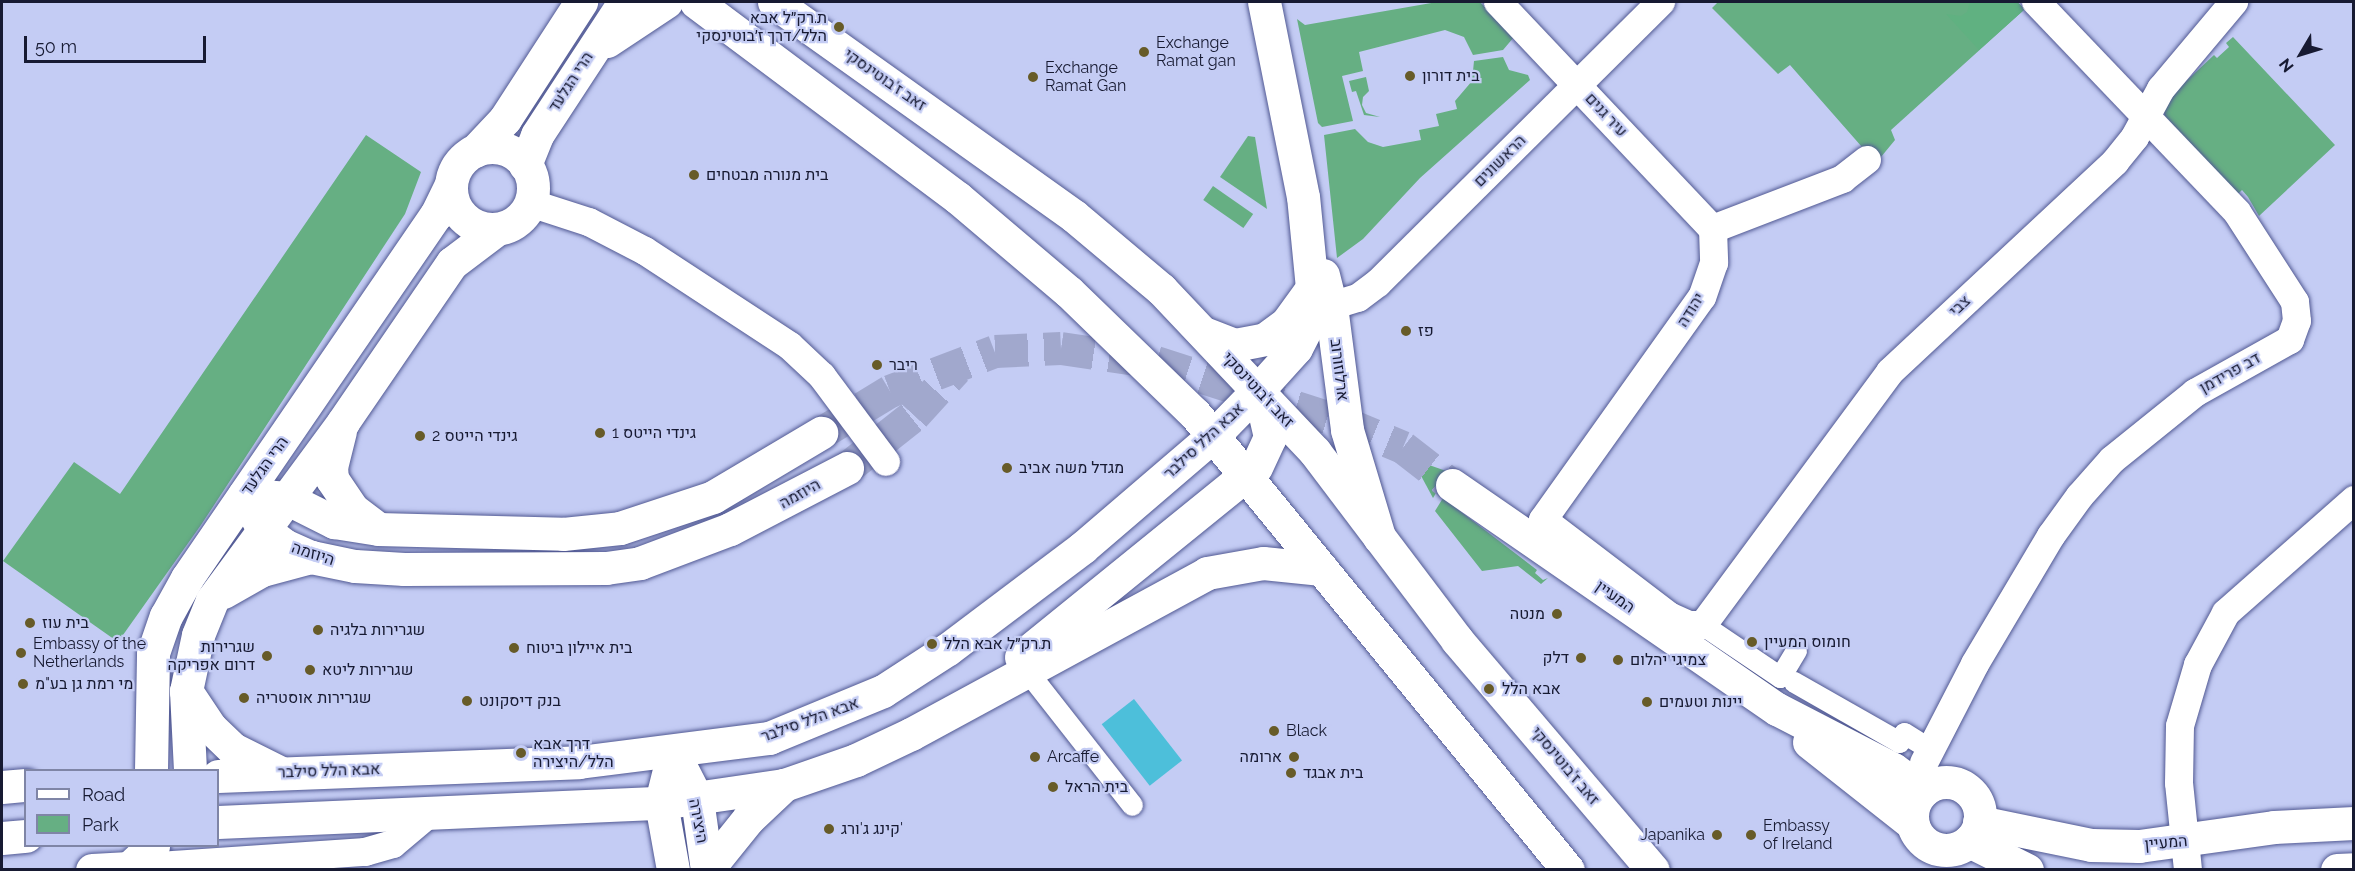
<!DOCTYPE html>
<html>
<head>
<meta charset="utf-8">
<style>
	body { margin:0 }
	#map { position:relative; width:2355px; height:871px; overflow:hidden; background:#c4ccf4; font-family:Raleway,Heebo,sans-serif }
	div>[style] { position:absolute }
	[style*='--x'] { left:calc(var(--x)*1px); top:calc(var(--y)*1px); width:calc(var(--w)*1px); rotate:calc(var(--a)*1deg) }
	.green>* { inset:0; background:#66af83; transform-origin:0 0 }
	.forest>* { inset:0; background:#60b181 }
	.water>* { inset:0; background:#4dbfda; transform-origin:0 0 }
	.tertiary-tunnel>* { height:33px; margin-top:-16.5px; transform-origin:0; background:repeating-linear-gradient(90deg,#a1a8cd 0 33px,transparent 0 49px) }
	.roads { filter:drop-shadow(0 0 2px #515993) drop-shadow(0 0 2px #515993) }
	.pedestrian>* { height:21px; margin:-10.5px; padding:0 10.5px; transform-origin:10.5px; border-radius:10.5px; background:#fff }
	.minor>* { height:28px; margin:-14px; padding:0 14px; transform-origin:14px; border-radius:14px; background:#fff }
	.tertiary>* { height:33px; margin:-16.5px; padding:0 16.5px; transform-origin:16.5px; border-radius:16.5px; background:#fff }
	.tertiary>.ring { margin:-16.5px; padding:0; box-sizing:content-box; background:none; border:33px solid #fff; border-radius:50% }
	.primary>* { height:33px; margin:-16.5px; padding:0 16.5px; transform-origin:16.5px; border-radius:16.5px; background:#fff }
	.dots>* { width:16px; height:16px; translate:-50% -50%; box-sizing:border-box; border:3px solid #c4ccf4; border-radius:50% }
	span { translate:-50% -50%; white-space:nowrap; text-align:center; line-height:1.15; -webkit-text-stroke:4.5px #c4ccf4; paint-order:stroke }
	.poi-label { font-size:16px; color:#171a32 }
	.right { translate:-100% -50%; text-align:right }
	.left { translate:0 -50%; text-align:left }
	.street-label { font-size:16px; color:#171a32 }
	.frame { position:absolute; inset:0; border:3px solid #171a32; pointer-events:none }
	.legend { position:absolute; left:24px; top:769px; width:195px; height:78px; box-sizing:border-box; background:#c4ccf4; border:2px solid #7f85a6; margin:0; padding:8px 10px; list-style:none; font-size:18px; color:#171a32 }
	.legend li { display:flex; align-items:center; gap:12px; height:30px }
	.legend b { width:30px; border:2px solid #7f85a6 }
	.north { position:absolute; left:2271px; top:24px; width:60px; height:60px; -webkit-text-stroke:4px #c4ccf4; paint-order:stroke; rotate:232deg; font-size:16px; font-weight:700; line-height:24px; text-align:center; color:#171a32 }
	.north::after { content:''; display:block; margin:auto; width:21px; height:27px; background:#171a32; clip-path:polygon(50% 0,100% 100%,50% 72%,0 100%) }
	.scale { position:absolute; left:24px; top:36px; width:182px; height:27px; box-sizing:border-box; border:3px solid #171a32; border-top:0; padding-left:8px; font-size:18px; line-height:21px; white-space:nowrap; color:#171a32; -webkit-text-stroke:4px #c4ccf4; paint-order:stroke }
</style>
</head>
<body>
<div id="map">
	<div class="green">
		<div style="clip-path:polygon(1437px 2px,1480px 2px,1514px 37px,1503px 50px,1473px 55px,1464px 37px,1445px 30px,1359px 52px,1363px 71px,1342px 76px,1353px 121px,1322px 127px,1318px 123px,1297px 19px,1305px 25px)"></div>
		<div style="clip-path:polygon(1718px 2px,2017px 2px,2025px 9px,1891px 130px,1895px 140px,1876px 163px,1790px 65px,1778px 74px,1712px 8px)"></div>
		<div style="clip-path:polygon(2233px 37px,2335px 145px,2259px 216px,2248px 197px,2242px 190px,2238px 194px,2165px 116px,2163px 108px,2165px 101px,2214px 55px,2217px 58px,2229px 47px,2226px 43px)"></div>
		<div style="clip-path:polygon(1503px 57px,1509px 70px,1528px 75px,1530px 80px,1420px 178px,1363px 239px,1337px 258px,1324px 135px,1355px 129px,1368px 142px,1383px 147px,1421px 140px,1419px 130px,1439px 126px,1436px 114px,1457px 109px,1455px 101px,1472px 81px,1474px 61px)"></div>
		<div style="clip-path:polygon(1366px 77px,1369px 91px,1363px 97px,1362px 105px,1366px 113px,1380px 117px,1364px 115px,1356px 91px,1352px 92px,1349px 81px)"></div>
		<div style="clip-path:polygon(366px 135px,421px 172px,405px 214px,201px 525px,118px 642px,3px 561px,74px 462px,120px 494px)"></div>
		<div style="clip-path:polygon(1248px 136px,1255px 137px,1267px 209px,1220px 177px)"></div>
		<div style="left:1213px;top:186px;width:49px;height:17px;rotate:35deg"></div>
		<div style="clip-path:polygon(1412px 459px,1449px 472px,1433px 498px)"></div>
		<div style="clip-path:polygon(1443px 498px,1537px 570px,1535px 573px,1543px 580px,1548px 578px,1541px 584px,1518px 566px,1482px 571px,1435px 511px)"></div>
	</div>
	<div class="forest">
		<div style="clip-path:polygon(1970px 2px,2017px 2px,2025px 9px,1979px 50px,1946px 14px,1961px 16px,1967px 12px)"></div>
	</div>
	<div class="water">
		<div style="left:1134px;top:699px;width:78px;height:41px;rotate:52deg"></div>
	</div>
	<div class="tertiary-tunnel">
		<div style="--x:821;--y:433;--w:81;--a:-31.3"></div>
		<div style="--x:890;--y:391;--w:112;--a:-20.9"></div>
		<div style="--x:995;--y:351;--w:66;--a:-2.6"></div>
		<div style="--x:1061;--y:348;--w:96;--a:8.4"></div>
		<div style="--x:1156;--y:362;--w:196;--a:17.8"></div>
		<div style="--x:1343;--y:422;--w:65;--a:22.6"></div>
		<div style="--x:1403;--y:447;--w:62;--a:37.8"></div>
		<div style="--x:847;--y:468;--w:85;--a:-38.3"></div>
		<div style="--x:914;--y:415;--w:62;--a:-47.6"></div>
	</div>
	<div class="roads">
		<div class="pedestrian">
			<div style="--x:1703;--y:625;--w:93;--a:34"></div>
			<div style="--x:1780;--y:677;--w:31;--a:-59"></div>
			<div style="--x:1027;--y:671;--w:170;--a:51.9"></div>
			<div style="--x:1794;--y:682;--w:121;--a:29.7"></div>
			<div style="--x:1899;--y:742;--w:10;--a:-61"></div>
			<div style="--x:1904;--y:733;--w:32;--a:32"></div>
		</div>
		<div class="minor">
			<div style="--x:1498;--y:2;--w:313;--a:46.6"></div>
			<div style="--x:1867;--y:160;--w:31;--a:142"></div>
			<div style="--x:1843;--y:179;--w:139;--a:159"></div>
			<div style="--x:1713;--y:229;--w:34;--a:88"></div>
			<div style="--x:1714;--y:263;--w:36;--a:109"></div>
			<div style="--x:1702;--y:297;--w:274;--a:125.5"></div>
			<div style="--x:1543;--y:520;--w:158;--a:37.3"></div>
			<div style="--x:1669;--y:616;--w:22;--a:24"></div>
			<div style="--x:1689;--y:625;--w:14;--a:0"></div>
			<div style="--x:1703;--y:625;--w:315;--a:-53.5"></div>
			<div style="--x:1890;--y:372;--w:308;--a:-43"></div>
			<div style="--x:2115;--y:162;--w:32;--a:-51"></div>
			<div style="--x:2135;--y:137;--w:55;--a:-61.6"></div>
			<div style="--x:2161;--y:89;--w:114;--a:-50"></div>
			<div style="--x:530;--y:203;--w:62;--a:17.9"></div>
			<div style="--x:589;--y:222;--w:63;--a:27.4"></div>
			<div style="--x:645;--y:251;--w:173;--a:33.2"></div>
			<div style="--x:790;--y:346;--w:44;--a:43.2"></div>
			<div style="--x:822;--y:376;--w:107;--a:53.3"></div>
			<div style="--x:1331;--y:306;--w:28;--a:-17"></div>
			<div style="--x:1358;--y:298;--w:25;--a:-37"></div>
			<div style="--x:1378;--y:283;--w:399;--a:-44.8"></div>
			<div style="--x:1924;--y:763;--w:111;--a:-62.7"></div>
			<div style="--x:1975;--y:664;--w:149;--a:-59.3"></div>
			<div style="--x:2051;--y:536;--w:49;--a:-54.1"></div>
			<div style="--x:2080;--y:496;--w:48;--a:-48.4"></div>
			<div style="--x:2112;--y:460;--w:107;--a:-38.9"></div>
			<div style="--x:2195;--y:393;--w:109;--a:-29.2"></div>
			<div style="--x:2290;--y:340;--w:20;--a:-70"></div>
			<div style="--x:2297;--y:321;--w:19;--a:-96"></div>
			<div style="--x:2295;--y:302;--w:107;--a:-122.8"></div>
			<div style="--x:2237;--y:212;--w:291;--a:-133.7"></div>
			<div style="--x:129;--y:868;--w:237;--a:-3.9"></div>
			<div style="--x:365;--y:852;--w:29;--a:-16"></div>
			<div style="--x:393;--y:844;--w:48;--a:-40"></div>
			<div style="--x:2188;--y:870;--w:87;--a:-95.9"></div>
			<div style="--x:2179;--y:783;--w:57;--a:-89"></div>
			<div style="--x:2180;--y:726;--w:64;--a:-73.6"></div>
			<div style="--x:2198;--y:665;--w:59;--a:-61.7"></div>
			<div style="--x:2226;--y:613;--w:171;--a:-41.4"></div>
		</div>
		<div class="tertiary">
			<div style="--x:607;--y:41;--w:71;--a:-33.5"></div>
			<div class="ring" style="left:451px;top:147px;width:49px;height:49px"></div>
			<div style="--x:475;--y:151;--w:44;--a:-46.8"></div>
			<div style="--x:505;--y:119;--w:140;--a:-57"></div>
			<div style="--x:525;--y:165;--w:32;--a:-68"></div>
			<div style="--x:537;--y:135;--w:159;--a:-56.8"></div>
			<div style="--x:1323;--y:275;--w:32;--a:76"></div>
			<div style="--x:1331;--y:306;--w:125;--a:82.6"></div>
			<div style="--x:1347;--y:430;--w:112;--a:73.3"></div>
			<div style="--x:1259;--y:389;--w:55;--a:-47.9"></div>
			<div style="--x:1296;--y:348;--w:22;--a:-63"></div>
			<div style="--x:1306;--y:328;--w:40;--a:-81.5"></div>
			<div style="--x:1312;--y:288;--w:91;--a:-95.6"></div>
			<div style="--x:1303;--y:197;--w:199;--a:-101.3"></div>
			<div style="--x:340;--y:431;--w:36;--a:104"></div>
			<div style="--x:331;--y:466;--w:13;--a:86"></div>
			<div style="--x:332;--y:479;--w:36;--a:56"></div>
			<div style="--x:352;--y:509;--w:31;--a:37"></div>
			<div style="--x:1452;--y:485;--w:395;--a:34.6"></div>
			<div style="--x:1777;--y:709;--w:131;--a:27.3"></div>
			<div style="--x:1893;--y:769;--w:37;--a:35"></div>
			<div style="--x:244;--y:495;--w:39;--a:61"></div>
			<div style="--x:263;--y:529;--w:26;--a:37"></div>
			<div style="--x:284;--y:545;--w:30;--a:24"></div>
			<div style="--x:311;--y:557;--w:45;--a:11.6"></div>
			<div style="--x:355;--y:566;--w:49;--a:3.5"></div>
			<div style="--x:404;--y:569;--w:202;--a:-0.3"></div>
			<div style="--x:606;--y:568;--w:34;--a:-8"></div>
			<div style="--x:640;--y:563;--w:96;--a:-20.7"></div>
			<div style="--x:730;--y:529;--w:132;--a:-27.5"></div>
			<div style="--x:264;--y:496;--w:22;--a:5"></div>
			<div style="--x:286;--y:498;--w:54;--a:26.6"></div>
			<div style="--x:334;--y:522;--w:45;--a:9"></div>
			<div style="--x:378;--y:529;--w:185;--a:1.5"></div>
			<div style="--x:563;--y:534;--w:57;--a:-6"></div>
			<div style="--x:620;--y:528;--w:98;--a:-18.4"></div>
			<div style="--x:713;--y:497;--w:126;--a:-30.7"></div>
			<div style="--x:223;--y:592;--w:45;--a:-29.4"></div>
			<div style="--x:262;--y:570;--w:51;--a:-14.9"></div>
			<div style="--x:1809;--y:742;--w:132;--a:38.3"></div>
			<div style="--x:673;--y:752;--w:53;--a:62.9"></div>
			<div style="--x:697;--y:799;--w:72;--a:82"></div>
			<div style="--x:151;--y:770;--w:117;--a:-89"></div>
			<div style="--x:153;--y:653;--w:39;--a:-71"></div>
			<div style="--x:166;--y:616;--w:43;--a:-61.1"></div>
			<div style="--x:187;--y:578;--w:440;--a:-55.6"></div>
			<div style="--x:436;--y:215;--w:32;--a:-64"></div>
			<div style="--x:190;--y:770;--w:79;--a:-92.9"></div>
			<div style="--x:186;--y:691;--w:57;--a:-77.9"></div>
			<div style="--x:198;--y:635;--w:38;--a:-68"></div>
			<div style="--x:212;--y:600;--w:221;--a:-53.6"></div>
			<div style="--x:343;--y:422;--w:193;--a:-55.6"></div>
			<div style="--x:452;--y:263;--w:56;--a:-37.1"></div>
			<div style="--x:668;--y:774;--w:30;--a:104"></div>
			<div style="--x:661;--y:803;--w:68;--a:79.8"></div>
			<div class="ring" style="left:1912px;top:782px;width:35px;height:35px"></div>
			<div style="--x:1979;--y:822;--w:114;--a:11.6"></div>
			<div style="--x:2091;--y:845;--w:48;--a:1.2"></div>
			<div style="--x:2139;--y:846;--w:136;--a:-8"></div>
			<div style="--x:2274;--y:827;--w:80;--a:-2.9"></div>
			<div style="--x:1969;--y:841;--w:65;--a:26.6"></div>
			<div style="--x:92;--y:870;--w:37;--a:-3"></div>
			<div style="--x:129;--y:868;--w:33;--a:-43"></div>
			<div style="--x:2337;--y:870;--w:17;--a:-3"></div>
		</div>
		<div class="primary">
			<div style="--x:696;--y:2;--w:327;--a:36.8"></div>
			<div style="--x:958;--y:198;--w:145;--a:40.3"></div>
			<div style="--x:1069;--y:292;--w:175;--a:44.1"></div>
			<div style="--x:1195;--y:414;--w:589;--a:50.72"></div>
			<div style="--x:774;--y:2;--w:369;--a:35.5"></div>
			<div style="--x:1074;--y:216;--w:114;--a:40"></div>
			<div style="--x:1161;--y:289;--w:224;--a:46.6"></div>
			<div style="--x:1315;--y:452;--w:236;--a:52.9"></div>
			<div style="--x:1457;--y:640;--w:302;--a:49.6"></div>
			<div style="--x:1206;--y:334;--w:31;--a:21"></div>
			<div style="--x:1235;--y:345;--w:31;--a:-11"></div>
			<div style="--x:1265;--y:339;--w:26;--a:-36"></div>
			<div style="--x:1286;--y:324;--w:44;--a:-54.2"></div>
			<div style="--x:1021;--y:657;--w:302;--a:-39"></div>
			<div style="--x:1256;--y:467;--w:33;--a:-65"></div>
			<div style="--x:1270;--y:437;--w:44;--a:-103.1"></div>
			<div style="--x:186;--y:691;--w:43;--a:56.3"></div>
			<div style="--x:210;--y:727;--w:32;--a:44"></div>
			<div style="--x:233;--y:749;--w:51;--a:26.6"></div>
			<div style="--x:218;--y:776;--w:361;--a:-2.2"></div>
			<div style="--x:579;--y:762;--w:192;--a:-7.2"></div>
			<div style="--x:769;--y:738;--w:123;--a:-22.4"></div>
			<div style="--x:883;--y:691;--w:77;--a:-32.9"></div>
			<div style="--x:948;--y:649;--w:168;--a:-37"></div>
			<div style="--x:1082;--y:548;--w:174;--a:-40.6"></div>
			<div style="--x:1214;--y:435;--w:64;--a:-45.6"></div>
			<div style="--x:2;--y:787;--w:24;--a:-5"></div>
			<div style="--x:218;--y:822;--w:443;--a:-2.5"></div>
			<div style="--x:661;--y:803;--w:124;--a:-8.3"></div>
			<div style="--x:784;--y:785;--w:76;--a:-19.1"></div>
			<div style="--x:856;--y:760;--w:61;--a:-25.3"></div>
			<div style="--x:911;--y:734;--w:337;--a:-28.5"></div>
			<div style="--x:1207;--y:573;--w:57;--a:-10.1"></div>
			<div style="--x:1263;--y:563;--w:59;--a:5.8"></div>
			<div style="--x:2;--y:838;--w:24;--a:-5"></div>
			<div style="--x:707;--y:870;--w:65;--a:-51.2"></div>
			<div style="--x:748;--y:819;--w:50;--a:-43.4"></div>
		</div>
	</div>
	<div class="dots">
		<div style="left:839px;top:27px;background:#675b28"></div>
		<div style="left:1144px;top:52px;background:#675b28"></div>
		<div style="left:1410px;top:76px;background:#675b28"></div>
		<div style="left:1033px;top:77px;background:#675b28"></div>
		<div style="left:694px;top:175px;background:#675b28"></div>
		<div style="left:1406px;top:331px;background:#675b28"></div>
		<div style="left:877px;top:365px;background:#675b28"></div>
		<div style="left:600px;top:433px;background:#675b28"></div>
		<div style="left:420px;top:436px;background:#675b28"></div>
		<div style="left:1007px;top:468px;background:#675b28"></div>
		<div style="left:1557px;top:614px;background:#675b28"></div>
		<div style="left:30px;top:623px;background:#675b28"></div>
		<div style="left:318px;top:630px;background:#675b28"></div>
		<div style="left:1752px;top:642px;background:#675b28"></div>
		<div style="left:932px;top:644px;background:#675b28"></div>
		<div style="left:514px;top:648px;background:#675b28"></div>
		<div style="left:21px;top:653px;background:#675b28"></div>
		<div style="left:267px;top:656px;background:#675b28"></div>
		<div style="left:1581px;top:658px;background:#675b28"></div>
		<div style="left:1618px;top:660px;background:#675b28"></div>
		<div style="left:310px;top:670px;background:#675b28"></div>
		<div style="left:23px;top:684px;background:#675b28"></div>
		<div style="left:1489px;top:689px;background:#675b28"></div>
		<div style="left:244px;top:698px;background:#675b28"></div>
		<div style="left:467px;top:701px;background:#675b28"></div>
		<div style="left:1647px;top:702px;background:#675b28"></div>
		<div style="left:1274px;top:731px;background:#675b28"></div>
		<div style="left:521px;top:753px;background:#675b28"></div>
		<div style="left:1035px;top:757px;background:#675b28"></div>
		<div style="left:1294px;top:757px;background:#675b28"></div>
		<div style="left:1291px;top:773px;background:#675b28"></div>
		<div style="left:1053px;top:787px;background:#675b28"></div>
		<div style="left:829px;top:829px;background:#675b28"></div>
		<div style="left:1717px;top:835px;background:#675b28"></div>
		<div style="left:1751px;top:835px;background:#675b28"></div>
	</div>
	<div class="poi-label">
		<span class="right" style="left:827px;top:27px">ת.רק״ל אבא<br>הלל/דרך ז׳בוטינסקי</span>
		<span class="left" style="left:1156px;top:52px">Exchange<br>Ramat gan</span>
		<span class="left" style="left:1045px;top:77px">Exchange<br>Ramat Gan</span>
		<span class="left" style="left:1422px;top:76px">בית דורון</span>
		<span class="left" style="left:706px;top:175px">בית מנורה מבטחים</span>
		<span class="left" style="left:1418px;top:331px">פז</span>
		<span class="left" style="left:889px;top:365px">ריבר</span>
		<span class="left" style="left:612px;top:433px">גינדי הייטס 1</span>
		<span class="left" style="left:432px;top:436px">גינדי הייטס 2</span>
		<span class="left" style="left:1019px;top:468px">מגדל משה אביב</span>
		<span class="right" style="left:1545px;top:614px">מנטה</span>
		<span class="left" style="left:42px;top:623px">בית עוז</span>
		<span class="left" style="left:330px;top:630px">שגרירות בלגיה</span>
		<span class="left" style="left:1764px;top:642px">חומוס המעיין</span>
		<span class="left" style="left:33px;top:653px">Embassy of the<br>Netherlands</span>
		<span class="left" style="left:944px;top:644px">ת.רק״ל אבא הלל</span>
		<span class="right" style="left:255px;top:656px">שגרירות<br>דרום אפריקה</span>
		<span class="left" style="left:526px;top:648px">בית איילון ביטוח</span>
		<span class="right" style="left:1569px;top:658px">דלק</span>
		<span class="left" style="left:1630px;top:660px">צמיגי יהלום</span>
		<span class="left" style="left:322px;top:670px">שגרירות ליטא</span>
		<span class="left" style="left:35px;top:684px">מי רמת גן בע"מ</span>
		<span class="left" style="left:1502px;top:689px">אבא הלל</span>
		<span class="left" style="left:256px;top:698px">שגרירות אוסטריה</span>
		<span class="left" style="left:479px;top:701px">בנק דיסקונט</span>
		<span class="left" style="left:1659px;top:702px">יינות וטעמים</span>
		<span class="left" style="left:1286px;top:731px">Black</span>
		<span class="left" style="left:533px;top:753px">דרך אבא<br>הלל/היצירה</span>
		<span class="left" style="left:1047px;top:757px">Arcaffe</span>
		<span class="right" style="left:1282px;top:757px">ארומה</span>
		<span class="left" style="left:1303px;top:773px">בית אבגד</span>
		<span class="left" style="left:1065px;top:787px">בית הראל</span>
		<span class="left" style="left:1763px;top:835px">Embassy<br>of Ireland</span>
		<span class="left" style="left:841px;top:829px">קינג ג'ורג'</span>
		<span class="right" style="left:1705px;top:835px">Japanika</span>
	</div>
	<div class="street-label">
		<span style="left:885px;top:80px;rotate:35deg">זאב ז'בוטינסקי</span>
		<span style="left:571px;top:82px;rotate:-57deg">הרי הגלעד</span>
		<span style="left:1606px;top:115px;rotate:47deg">עיר גנים</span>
		<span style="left:1500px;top:161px;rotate:-45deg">הראשונים</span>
		<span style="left:1960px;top:306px;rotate:-43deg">צבי</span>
		<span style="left:1691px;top:310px;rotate:-58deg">יהודה</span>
		<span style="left:1339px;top:370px;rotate:83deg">ארלוזורוב</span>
		<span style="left:2230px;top:373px;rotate:-29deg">דב פרידמן</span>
		<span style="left:1258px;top:390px;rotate:47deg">זאב ז'בוטינסקי</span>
		<span style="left:1204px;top:441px;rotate:-43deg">אבא הלל סילבר</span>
		<span style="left:265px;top:466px;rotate:-54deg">הרי הגלעד</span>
		<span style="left:800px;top:494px;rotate:-29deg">היוזמה</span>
		<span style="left:313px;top:554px;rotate:18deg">היוזמה</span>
		<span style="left:1615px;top:597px;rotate:35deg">המעיין</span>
		<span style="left:810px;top:720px;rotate:-20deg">אבא הלל סילבר</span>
		<span style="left:1565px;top:766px;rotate:50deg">זאב ז'בוטינסקי</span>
		<span style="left:329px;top:771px;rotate:-2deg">אבא הלל סילבר</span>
		<span style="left:698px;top:821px;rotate:79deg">היצירה</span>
		<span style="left:2166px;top:843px;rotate:-5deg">המעיין</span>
	</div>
	<div class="frame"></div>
	<ul class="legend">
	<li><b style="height:8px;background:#fff"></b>Road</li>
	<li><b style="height:16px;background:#66af83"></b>Park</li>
	</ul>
	<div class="north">N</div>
	<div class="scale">50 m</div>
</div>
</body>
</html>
